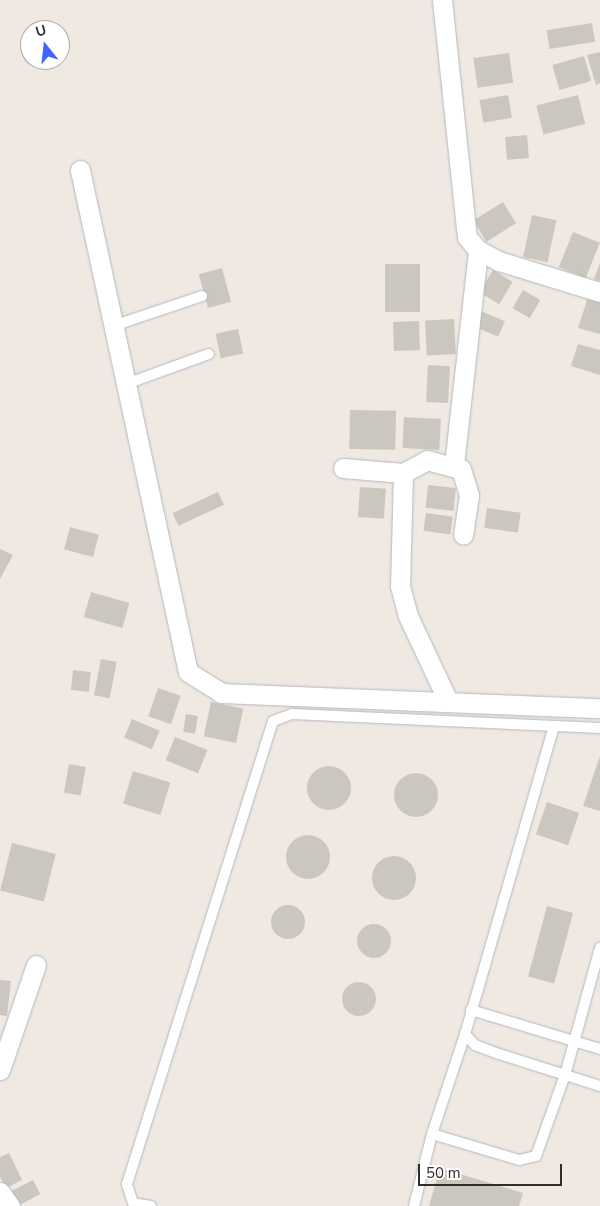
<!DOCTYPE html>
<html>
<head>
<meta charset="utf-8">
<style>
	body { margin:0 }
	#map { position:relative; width:600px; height:1206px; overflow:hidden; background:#efe9e1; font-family:"Nunito Sans",sans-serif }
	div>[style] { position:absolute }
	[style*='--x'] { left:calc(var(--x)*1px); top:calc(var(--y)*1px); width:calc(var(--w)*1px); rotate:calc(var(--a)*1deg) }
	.building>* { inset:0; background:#cbc7bf; transform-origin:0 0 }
	.round { border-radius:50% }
	.roads { filter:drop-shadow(0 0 1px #b4b7c1) drop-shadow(0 0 1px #b4b7c1) }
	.lane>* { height:10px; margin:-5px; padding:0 5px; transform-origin:5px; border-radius:5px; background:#fff }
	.street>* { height:19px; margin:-9.5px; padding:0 9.5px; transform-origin:9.5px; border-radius:9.5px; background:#fff }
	span { translate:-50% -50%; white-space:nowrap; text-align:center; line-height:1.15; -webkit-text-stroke:5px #fff; paint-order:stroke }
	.north { position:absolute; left:20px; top:20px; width:50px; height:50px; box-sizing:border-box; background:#fff; border:1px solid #ababab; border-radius:50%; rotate:344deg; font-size:14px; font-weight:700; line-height:20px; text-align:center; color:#2e2e2e }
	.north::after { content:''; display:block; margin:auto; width:18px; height:22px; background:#4264fb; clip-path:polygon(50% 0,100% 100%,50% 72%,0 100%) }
	.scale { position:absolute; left:418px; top:1164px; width:144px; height:22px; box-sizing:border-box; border:2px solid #2e2e2e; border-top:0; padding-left:6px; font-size:15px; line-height:18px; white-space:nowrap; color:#2e2e2e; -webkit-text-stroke:4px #fff; paint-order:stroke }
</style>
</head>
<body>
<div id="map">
	<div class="building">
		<div style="left:592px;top:23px;width:19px;height:46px;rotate:81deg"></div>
		<div style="clip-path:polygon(600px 52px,600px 83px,596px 85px,587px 55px)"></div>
		<div style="left:509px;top:53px;width:30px;height:36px;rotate:82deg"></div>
		<div style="left:584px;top:56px;width:26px;height:33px;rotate:74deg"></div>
		<div style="left:508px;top:95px;width:23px;height:29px;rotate:80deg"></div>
		<div style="left:578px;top:95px;width:30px;height:43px;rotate:76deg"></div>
		<div style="left:527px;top:135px;width:23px;height:22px;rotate:85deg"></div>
		<div style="left:503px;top:202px;width:25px;height:35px;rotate:58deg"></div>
		<div style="left:532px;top:215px;width:25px;height:43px;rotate:12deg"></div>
		<div style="left:573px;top:232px;width:29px;height:38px;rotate:22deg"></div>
		<div style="clip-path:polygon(600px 263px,600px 281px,594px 279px)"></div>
		<div style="left:420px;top:264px;width:48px;height:35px;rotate:90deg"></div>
		<div style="left:222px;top:268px;width:35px;height:24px;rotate:75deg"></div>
		<div style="left:493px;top:270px;width:23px;height:26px;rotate:31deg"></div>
		<div style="left:523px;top:290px;width:20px;height:21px;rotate:30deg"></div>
		<div style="clip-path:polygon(588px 297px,600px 301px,600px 334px,578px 328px)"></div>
		<div style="left:481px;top:311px;width:26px;height:17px;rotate:23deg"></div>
		<div style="left:454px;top:319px;width:35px;height:29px;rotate:87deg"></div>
		<div style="left:419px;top:321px;width:29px;height:26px;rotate:88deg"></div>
		<div style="left:238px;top:329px;width:25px;height:23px;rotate:78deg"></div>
		<div style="clip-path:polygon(578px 344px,600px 350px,600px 375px,571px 366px)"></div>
		<div style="left:428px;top:365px;width:22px;height:37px;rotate:3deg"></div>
		<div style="left:350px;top:410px;width:46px;height:39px;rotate:1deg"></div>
		<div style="left:404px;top:417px;width:37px;height:31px;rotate:3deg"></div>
		<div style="left:428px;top:485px;width:28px;height:23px;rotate:6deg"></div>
		<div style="left:360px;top:487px;width:26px;height:30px;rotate:4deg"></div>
		<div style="left:218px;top:492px;width:14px;height:50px;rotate:65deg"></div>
		<div style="left:487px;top:508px;width:34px;height:20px;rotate:8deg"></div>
		<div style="left:426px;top:513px;width:27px;height:18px;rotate:8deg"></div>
		<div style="left:70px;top:527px;width:30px;height:23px;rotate:15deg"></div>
		<div style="clip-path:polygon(0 549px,13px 555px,0 579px)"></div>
		<div style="left:91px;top:592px;width:40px;height:26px;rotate:16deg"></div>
		<div style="left:101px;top:659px;width:16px;height:37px;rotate:11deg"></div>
		<div style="left:73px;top:670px;width:18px;height:20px;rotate:6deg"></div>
		<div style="left:158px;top:688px;width:24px;height:30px;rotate:19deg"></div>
		<div style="left:211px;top:702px;width:33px;height:35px;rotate:12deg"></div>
		<div style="left:186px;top:714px;width:12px;height:18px;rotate:9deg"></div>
		<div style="left:132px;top:719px;width:30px;height:20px;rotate:23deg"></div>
		<div style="left:175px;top:737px;width:35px;height:25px;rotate:22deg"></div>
		<div style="clip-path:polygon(600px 756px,600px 811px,583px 806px)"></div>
		<div style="left:69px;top:764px;width:17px;height:29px;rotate:10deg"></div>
		<div class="round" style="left:307px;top:766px;width:44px;height:44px"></div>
		<div style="left:133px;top:771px;width:39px;height:34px;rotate:17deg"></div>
		<div class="round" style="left:394px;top:773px;width:44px;height:44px"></div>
		<div style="left:547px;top:802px;width:34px;height:34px;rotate:19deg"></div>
		<div class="round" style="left:286px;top:835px;width:44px;height:44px"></div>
		<div style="left:12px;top:843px;width:45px;height:49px;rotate:14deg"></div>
		<div class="round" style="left:372px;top:856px;width:44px;height:44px"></div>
		<div class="round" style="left:271px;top:905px;width:34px;height:34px"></div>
		<div style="left:547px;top:906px;width:27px;height:73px;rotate:15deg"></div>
		<div class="round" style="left:357px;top:924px;width:34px;height:34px"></div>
		<div style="clip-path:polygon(0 980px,11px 981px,7px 1016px,0 1015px)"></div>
		<div class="round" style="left:342px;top:982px;width:34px;height:34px"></div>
		<div style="clip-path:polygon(9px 1153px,22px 1180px,6px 1188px,0 1177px,0 1157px)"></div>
		<div style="clip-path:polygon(440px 1168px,523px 1193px,519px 1206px,429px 1206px)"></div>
		<div style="left:33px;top:1180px;width:16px;height:26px;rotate:63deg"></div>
	</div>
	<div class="roads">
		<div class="lane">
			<div style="--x:113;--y:326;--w:94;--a:-18.6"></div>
			<div style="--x:126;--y:384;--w:88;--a:-19.9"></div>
			<div style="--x:554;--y:726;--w:321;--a:106.1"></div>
			<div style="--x:465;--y:1034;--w:15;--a:48"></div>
			<div style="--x:475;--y:1045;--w:22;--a:21"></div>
			<div style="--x:496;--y:1053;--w:109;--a:17.6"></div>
			<div style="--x:471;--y:1010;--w:135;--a:16.8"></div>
			<div style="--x:432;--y:1134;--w:91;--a:16.6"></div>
			<div style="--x:519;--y:1160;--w:17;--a:-13"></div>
			<div style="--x:536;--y:1156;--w:86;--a:-70.3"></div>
			<div style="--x:565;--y:1075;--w:132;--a:-74.6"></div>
			<div style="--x:151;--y:1206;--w:18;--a:-171"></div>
			<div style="--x:133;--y:1203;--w:20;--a:-108"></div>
			<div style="--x:127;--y:1184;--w:485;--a:-72.5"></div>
			<div style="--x:273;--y:721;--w:20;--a:-20"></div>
			<div style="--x:292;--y:714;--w:308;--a:2.6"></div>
			<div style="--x:414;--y:1206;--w:74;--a:-76"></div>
			<div style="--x:432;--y:1134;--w:105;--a:-71.7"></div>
		</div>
		<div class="street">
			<div style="--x:442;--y:0;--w:238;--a:84"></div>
			<div style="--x:467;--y:237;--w:17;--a:50"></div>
			<div style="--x:478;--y:250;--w:24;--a:28"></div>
			<div style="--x:499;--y:261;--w:106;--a:17.1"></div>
			<div style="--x:80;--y:170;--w:513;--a:77.86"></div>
			<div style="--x:188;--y:672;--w:39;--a:32"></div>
			<div style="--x:221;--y:693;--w:379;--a:2.3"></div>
			<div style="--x:454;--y:465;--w:216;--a:-83.6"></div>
			<div style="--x:343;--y:468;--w:60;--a:4.8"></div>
			<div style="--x:403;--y:473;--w:113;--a:91.5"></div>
			<div style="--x:400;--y:586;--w:31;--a:75"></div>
			<div style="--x:408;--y:616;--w:94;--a:64.8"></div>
			<div style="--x:403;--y:473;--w:27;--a:-28"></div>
			<div style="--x:427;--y:460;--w:35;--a:15"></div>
			<div style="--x:461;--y:469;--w:27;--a:73"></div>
			<div style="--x:469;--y:495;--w:40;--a:98.5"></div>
			<div style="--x:0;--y:1070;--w:111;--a:-71.1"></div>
			<div style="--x:0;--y:1192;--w:17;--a:54"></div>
		</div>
	</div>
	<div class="north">U</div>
	<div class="scale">50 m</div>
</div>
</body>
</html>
